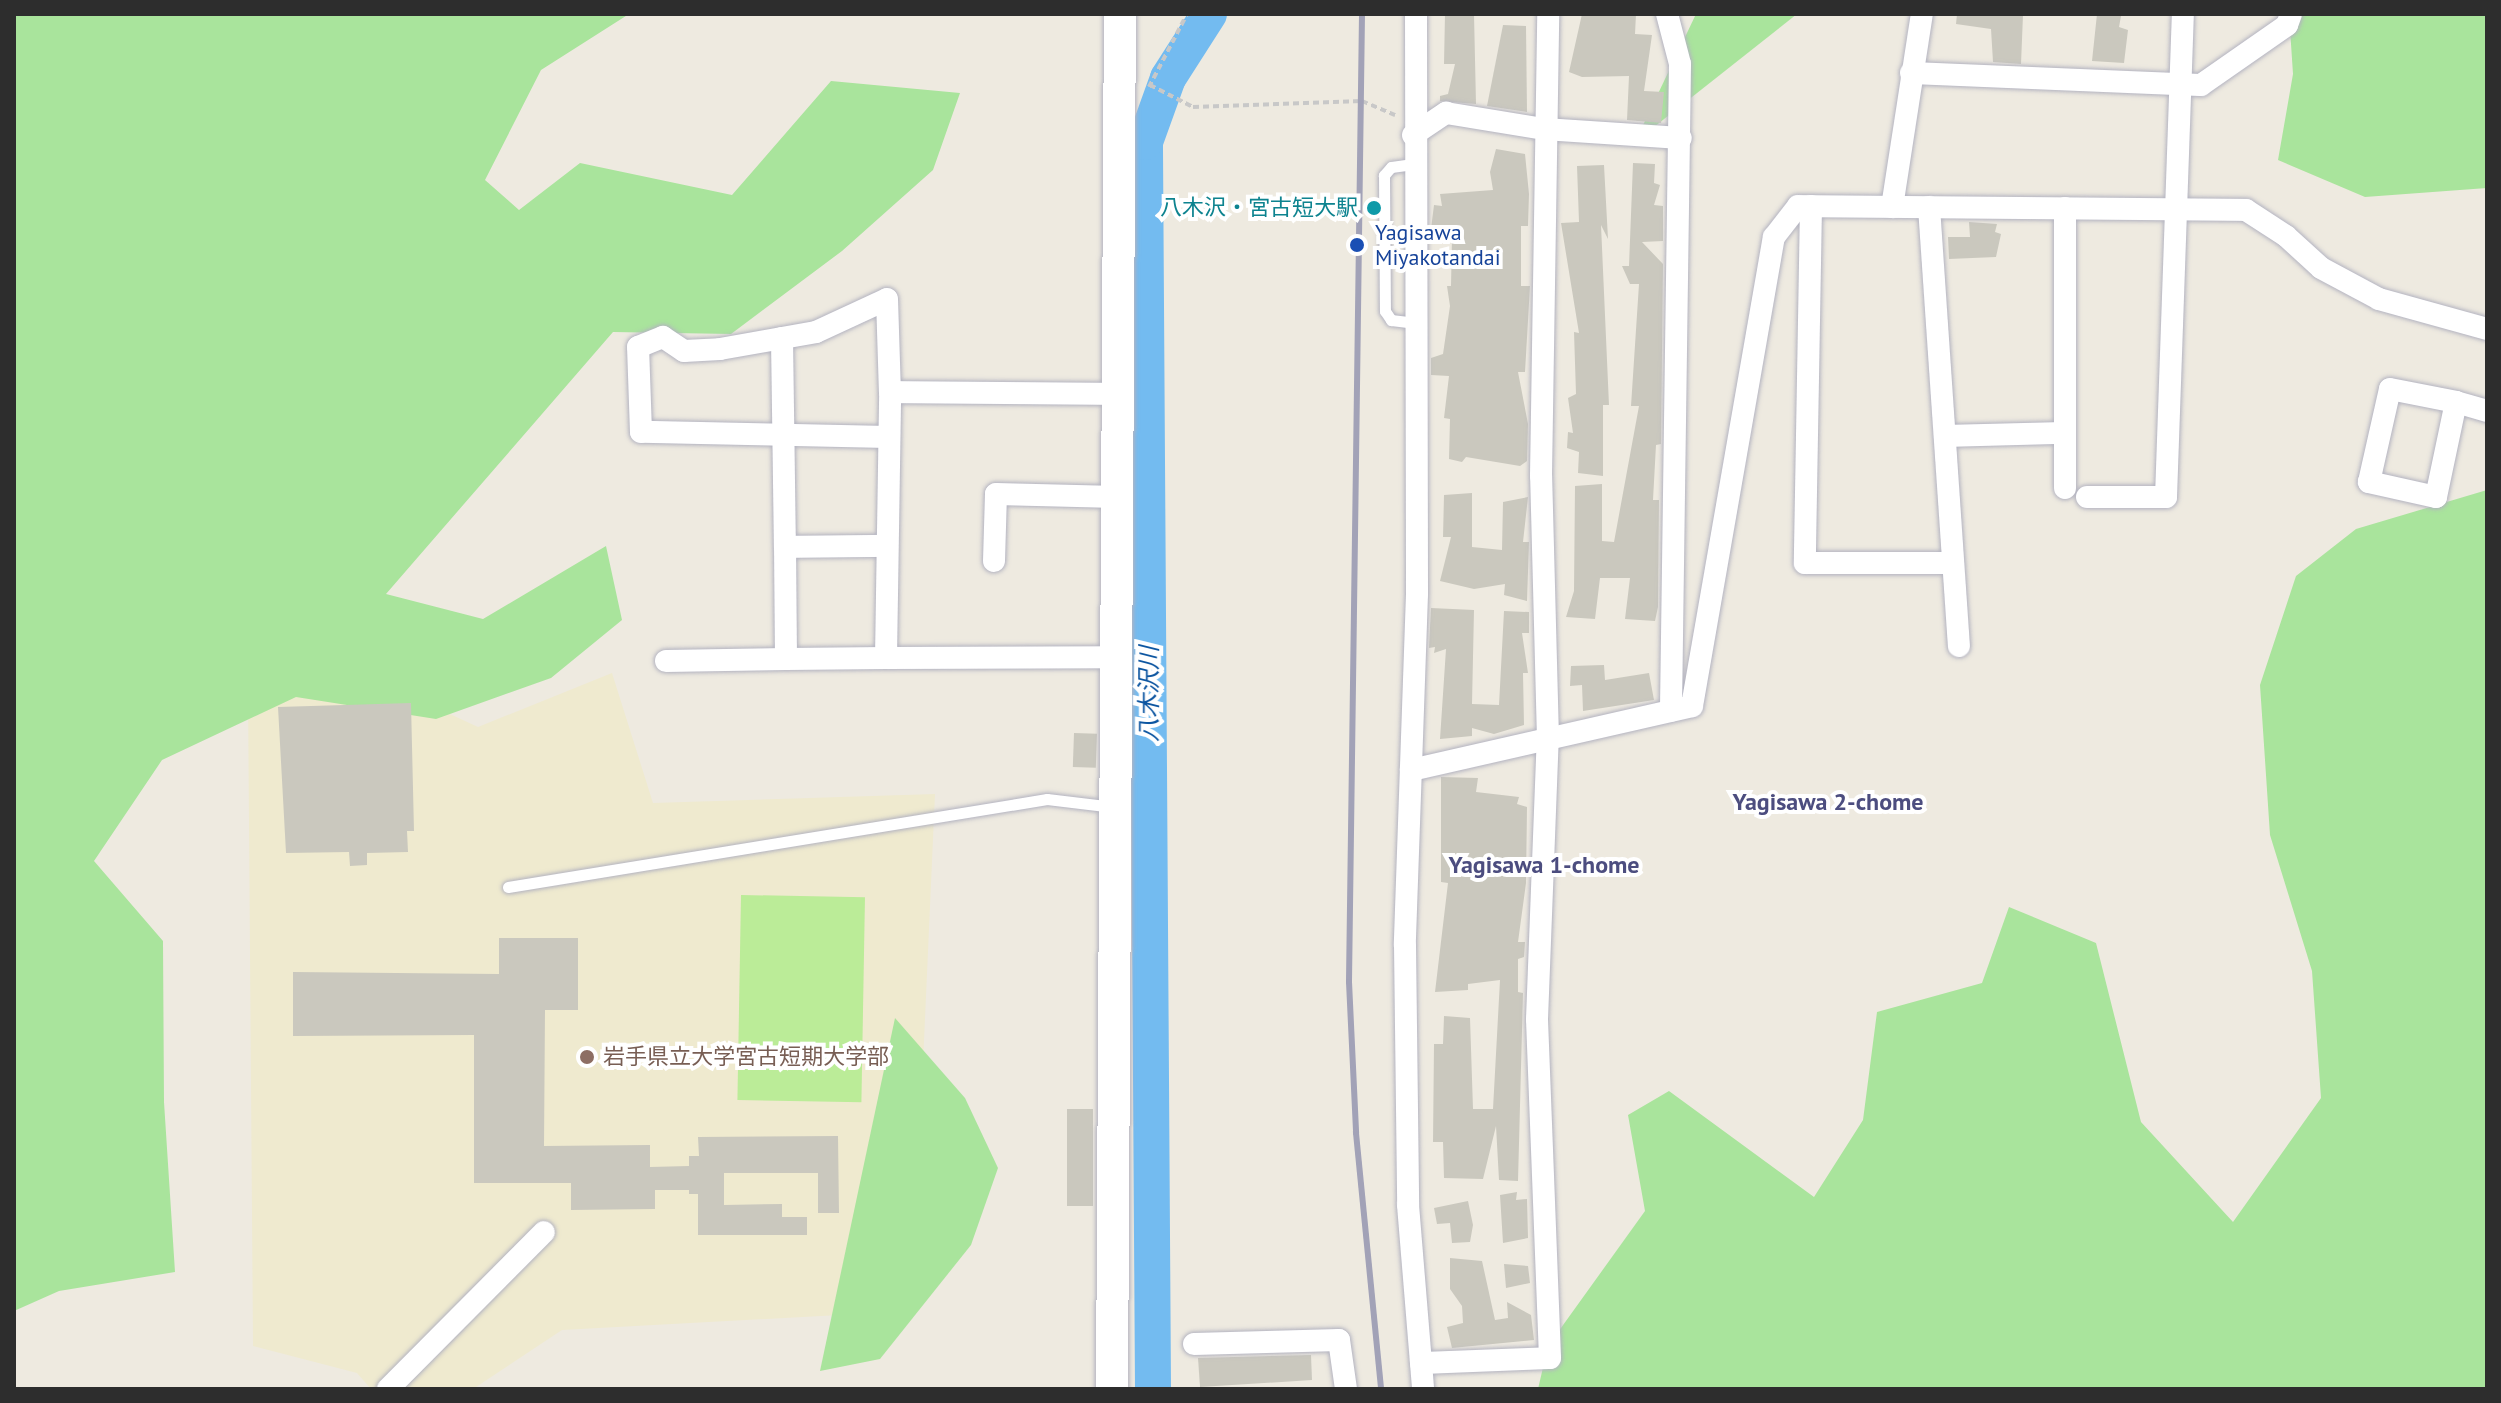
<!DOCTYPE html>
<html>
<head>
<meta charset="utf-8">
<style>
	body { margin:0 }
	#map { position:relative; width:2501px; height:1403px; overflow:hidden; background:#eeeae0; font-family:"PT Sans","Noto Sans JP",sans-serif }
	div>[style] { position:absolute }
	[style*='--x'] { left:calc(var(--x)*1px); top:calc(var(--y)*1px); width:calc(var(--w)*1px); rotate:calc(var(--a)*1deg) }
	.education>* { inset:0; background:#efeacf }
	.green>* { inset:0; background:#a9e49c }
	.pitch>* { inset:0; background:#bbec98; transform-origin:0 0 }
	.river>* { height:36px; margin:-18px; padding:0 18px; transform-origin:18px; border-radius:18px; background:#73bbf0 }
	.building>* { inset:0; background:#cac8be; transform-origin:0 0 }
	.path>* { height:4px; margin-top:-2px; transform-origin:0; background:repeating-linear-gradient(90deg,#c8c8c8 0 6px,transparent 0 10px) }
	.roads { filter:drop-shadow(0 0 2px #b3b3c0) drop-shadow(0 0 2px #b3b3c0) }
	.lane>* { height:11px; margin:-5.5px; padding:0 5.5px; transform-origin:5.5px; border-radius:5.5px; background:#fff }
	.street>* { height:22px; margin:-11px; padding:0 11px; transform-origin:11px; border-radius:11px; background:#fff }
	.secondary>* { height:32px; margin:-16px; padding:0 16px; transform-origin:16px; border-radius:16px; background:#fff }
	.rail>* { height:6px; margin:-3px; padding:0 3px; transform-origin:3px; border-radius:3px; background:#a2a2b7 }
	.dots>* { width:22px; height:22px; translate:-50% -50%; box-sizing:border-box; border:4px solid #fff; border-radius:50% }
	span { translate:-50% -50%; white-space:nowrap; text-align:center; line-height:1.15; -webkit-text-stroke:8px #fff; paint-order:stroke }
	.culture-label { font-size:22px; color:#0d838f }
	.right { translate:-100% -50%; text-align:right }
	.transit-label { font-size:22px; color:#164399 }
	.left { translate:0 -50%; text-align:left }
	.education-label { font-size:22px; color:#785e54 }
	.water-label { font-size:24px; color:#0d56a1; font-style:italic }
	.neighbourhood-label { font-size:24px; color:#4c4d7f; font-weight:700 }
	.frame { position:absolute; inset:0; border:16px solid #2d2d2d; pointer-events:none }
</style>
</head>
<body>
<div id="map">
	<div class="education">
		<div style="clip-path:polygon(612px 673px,653px 803px,935px 794px,912px 1311px,562px 1330px,473px 1389px,371px 1389px,357px 1373px,253px 1346px,248px 692px,400px 691px,478px 727px)"></div>
	</div>
	<div class="green">
		<div style="clip-path:polygon(14px 14px,629px 14px,541px 70px,485px 180px,519px 210px,580px 163px,732px 195px,831px 81px,960px 93px,933px 170px,842px 251px,731px 334px,613px 332px,386px 594px,483px 619px,606px 546px,622px 620px,551px 678px,436px 719px,296px 697px,162px 760px,94px 861px,163px 941px,164px 1102px,175px 1272px,59px 1291px,14px 1311px)"></div>
		<div style="clip-path:polygon(1696px 14px,1797px 14px,1635px 142px)"></div>
		<div style="clip-path:polygon(2289px 14px,2487px 14px,2487px 188px,2365px 197px,2278px 160px,2293px 74px)"></div>
		<div style="clip-path:polygon(2487px 490px,2487px 1389px,1538px 1389px,1548px 1346px,1645px 1211px,1628px 1115px,1669px 1091px,1814px 1197px,1863px 1120px,1877px 1012px,1982px 983px,2009px 907px,2096px 943px,2141px 1122px,2233px 1222px,2321px 1098px,2312px 971px,2270px 835px,2260px 685px,2296px 576px,2356px 529px)"></div>
		<div style="clip-path:polygon(895px 1018px,965px 1098px,998px 1168px,971px 1245px,880px 1359px,820px 1371px)"></div>
	</div>
	<div class="pitch">
		<div style="left:741px;top:895px;width:124px;height:205px;rotate:1deg"></div>
	</div>
	<div class="river">
		<div style="--x:1153;--y:1389;--w:1247;--a:-90.37"></div>
		<div style="--x:1145;--y:142;--w:68;--a:-70.2"></div>
		<div style="--x:1168;--y:78;--w:76;--a:-57.4"></div>
	</div>
	<div class="building">
		<div style="clip-path:polygon(1445px 14px,1474px 14px,1476px 104px,1440px 101px,1440px 96px,1448px 94px,1455px 64px,1444px 64px)"></div>
		<div style="clip-path:polygon(1582px 14px,1636px 14px,1635px 34px,1652px 35px,1644px 91px,1664px 92px,1661px 123px,1627px 120px,1629px 76px,1582px 77px,1569px 72px)"></div>
		<div style="clip-path:polygon(1957px 14px,2023px 15px,2021px 64px,1993px 62px,1991px 29px,1956px 24px)"></div>
		<div style="clip-path:polygon(2097px 14px,2121px 16px,2119px 27px,2128px 30px,2124px 63px,2092px 61px)"></div>
		<div style="clip-path:polygon(1503px 25px,1526px 26px,1527px 112px,1487px 106px)"></div>
		<div style="clip-path:polygon(1496px 149px,1525px 154px,1529px 194px,1528px 226px,1521px 226px,1521px 286px,1530px 286px,1525px 372px,1518px 372px,1528px 424px,1527px 461px,1520px 466px,1466px 457px,1462px 462px,1449px 459px,1450px 419px,1444px 418px,1449px 376px,1431px 375px,1431px 358px,1443px 354px,1450px 306px,1447px 286px,1451px 286px,1452px 237px,1431px 229px,1434px 205px,1442px 206px,1440px 194px,1493px 190px,1490px 172px)"></div>
		<div style="clip-path:polygon(1633px 163px,1655px 164px,1654px 183px,1660px 185px,1654px 205px,1663px 206px,1663px 241px,1642px 242px,1663px 264px,1661px 444px,1656px 445px,1653px 500px,1659px 500px,1658px 607px,1655px 621px,1625px 619px,1630px 578px,1600px 578px,1595px 619px,1566px 617px,1574px 591px,1575px 486px,1602px 484px,1602px 541px,1614px 542px,1639px 406px,1631px 406px,1639px 284px,1630px 284px,1622px 266px,1629px 266px)"></div>
		<div style="clip-path:polygon(1604px 165px,1608px 239px,1601px 225px,1609px 405px,1603px 405px,1603px 476px,1578px 473px,1579px 452px,1567px 448px,1568px 432px,1573px 433px,1568px 398px,1576px 394px,1574px 332px,1579px 333px,1561px 223px,1579px 222px,1577px 166px)"></div>
		<div style="clip-path:polygon(1969px 222px,1997px 224px,1995px 232px,2001px 234px,1996px 257px,1949px 259px,1948px 237px,1970px 237px)"></div>
		<div style="clip-path:polygon(1472px 493px,1472px 547px,1502px 550px,1503px 502px,1528px 497px,1523px 542px,1529px 542px,1527px 601px,1504px 595px,1505px 584px,1474px 589px,1440px 581px,1451px 537px,1443px 537px,1444px 495px)"></div>
		<div style="clip-path:polygon(1431px 608px,1474px 610px,1472px 704px,1499px 705px,1504px 611px,1529px 612px,1529px 633px,1522px 633px,1528px 673px,1523px 673px,1524px 725px,1494px 734px,1472px 728px,1472px 736px,1440px 739px,1446px 649px,1434px 653px,1435px 647px,1429px 648px)"></div>
		<div style="clip-path:polygon(1604px 665px,1605px 680px,1649px 673px,1654px 700px,1583px 711px,1582px 685px,1570px 686px,1571px 666px)"></div>
		<div style="clip-path:polygon(411px 703px,414px 831px,407px 831px,408px 852px,367px 853px,367px 865px,350px 866px,349px 852px,286px 853px,278px 707px)"></div>
		<div style="left:1074px;top:733px;width:23px;height:34px;rotate:2deg"></div>
		<div style="clip-path:polygon(1441px 777px,1478px 778px,1476px 792px,1519px 797px,1517px 804px,1527px 807px,1526px 883px,1518px 942px,1525px 942px,1524px 957px,1518px 959px,1518px 992px,1523px 993px,1518px 1181px,1499px 1180px,1496px 1126px,1483px 1179px,1444px 1178px,1443px 1142px,1433px 1142px,1434px 1044px,1443px 1044px,1444px 1016px,1470px 1018px,1473px 1109px,1493px 1109px,1500px 980px,1468px 984px,1468px 990px,1435px 992px,1448px 883px,1441px 882px)"></div>
		<div style="clip-path:polygon(499px 938px,578px 938px,578px 1010px,545px 1010px,544px 1146px,650px 1145px,650px 1167px,689px 1166px,689px 1156px,699px 1156px,698px 1137px,838px 1136px,839px 1213px,818px 1213px,818px 1173px,724px 1173px,724px 1205px,782px 1204px,782px 1217px,807px 1217px,807px 1235px,698px 1235px,698px 1194px,689px 1194px,689px 1190px,655px 1190px,655px 1209px,571px 1210px,571px 1183px,474px 1183px,474px 1035px,293px 1036px,293px 972px,499px 974px)"></div>
		<div style="left:1067px;top:1109px;width:26px;height:97px"></div>
		<div style="clip-path:polygon(1517px 1192px,1516px 1200px,1527px 1199px,1528px 1238px,1503px 1243px,1500px 1195px)"></div>
		<div style="clip-path:polygon(1468px 1201px,1473px 1225px,1470px 1242px,1452px 1243px,1450px 1223px,1437px 1224px,1434px 1208px)"></div>
		<div style="clip-path:polygon(1450px 1258px,1482px 1261px,1495px 1320px,1508px 1318px,1507px 1302px,1531px 1315px,1534px 1340px,1452px 1348px,1447px 1327px,1463px 1323px,1462px 1306px,1450px 1289px)"></div>
		<div style="clip-path:polygon(1504px 1264px,1528px 1266px,1530px 1283px,1506px 1288px)"></div>
		<div style="clip-path:polygon(1311px 1355px,1312px 1380px,1200px 1387px,1198px 1358px)"></div>
	</div>
	<div class="path">
		<div style="--x:1150;--y:85;--w:48;--a:27.1"></div>
		<div style="--x:1193;--y:107;--w:169;--a:-2"></div>
		<div style="--x:1362;--y:101;--w:36;--a:23"></div>
		<div style="--x:1149;--y:87;--w:82;--a:-62.5"></div>
	</div>
	<div class="roads">
		<div class="lane">
			<div style="--x:1413;--y:164;--w:22;--a:172"></div>
			<div style="--x:1391;--y:167;--w:11;--a:131"></div>
			<div style="--x:1384;--y:175;--w:136;--a:89.6"></div>
			<div style="--x:1385;--y:311;--w:11;--a:56"></div>
			<div style="--x:1391;--y:320;--w:23;--a:7"></div>
			<div style="--x:508;--y:887;--w:546;--a:-9.27"></div>
			<div style="--x:1047;--y:799;--w:67;--a:6.8"></div>
		</div>
		<div class="street">
			<div style="--x:1416;--y:14;--w:580;--a:89.9"></div>
			<div style="--x:1417;--y:594;--w:351;--a:92"></div>
			<div style="--x:1405;--y:945;--w:260;--a:89.3"></div>
			<div style="--x:1408;--y:1205;--w:185;--a:85.3"></div>
			<div style="--x:1667;--y:14;--w:52;--a:75.4"></div>
			<div style="--x:1680;--y:64;--w:647;--a:90.8"></div>
			<div style="--x:1911;--y:73;--w:290;--a:2.4"></div>
			<div style="--x:2201;--y:85;--w:105;--a:-34.9"></div>
			<div style="--x:2287;--y:25;--w:12;--a:-70"></div>
			<div style="--x:1413;--y:135;--w:40;--a:-34"></div>
			<div style="--x:1446;--y:113;--w:99;--a:9.3"></div>
			<div style="--x:1544;--y:129;--w:137;--a:3.8"></div>
			<div style="--x:1811;--y:206;--w:357;--a:91"></div>
			<div style="--x:1805;--y:563;--w:148;--a:0"></div>
			<div style="--x:1892;--y:207;--w:195;--a:-81.2"></div>
			<div style="--x:1929;--y:207;--w:440;--a:86.1"></div>
			<div style="--x:782;--y:338;--w:209;--a:89.2"></div>
			<div style="--x:2456;--y:402;--w:97;--a:101.9"></div>
			<div style="--x:2436;--y:497;--w:69;--a:-167.4"></div>
			<div style="--x:2369;--y:482;--w:95;--a:-77.3"></div>
			<div style="--x:2390;--y:389;--w:67;--a:11.1"></div>
			<div style="--x:2456;--y:402;--w:32;--a:16"></div>
			<div style="--x:1945;--y:436;--w:118;--a:-1.5"></div>
			<div style="--x:889;--y:437;--w:248;--a:-178.8"></div>
			<div style="--x:641;--y:432;--w:85;--a:-92"></div>
			<div style="--x:638;--y:347;--w:27;--a:-22"></div>
			<div style="--x:663;--y:337;--w:25;--a:34"></div>
			<div style="--x:684;--y:351;--w:36;--a:-3"></div>
			<div style="--x:720;--y:349;--w:97;--a:-10"></div>
			<div style="--x:816;--y:332;--w:78;--a:-24.9"></div>
			<div style="--x:887;--y:299;--w:93;--a:88.2"></div>
			<div style="--x:2065;--y:488;--w:280;--a:-90"></div>
			<div style="--x:2087;--y:497;--w:79;--a:0"></div>
			<div style="--x:2166;--y:497;--w:483;--a:-88"></div>
			<div style="--x:994;--y:561;--w:67;--a:-88.3"></div>
			<div style="--x:996;--y:494;--w:121;--a:1.4"></div>
			<div style="--x:886;--y:658;--w:230;--a:-0.2"></div>
			<div style="--x:786;--y:659;--w:100;--a:-0.6"></div>
			<div style="--x:886;--y:658;--w:266;--a:-89.1"></div>
			<div style="--x:890;--y:392;--w:227;--a:0.5"></div>
			<div style="--x:666;--y:661;--w:120;--a:-1"></div>
			<div style="--x:786;--y:659;--w:112;--a:-90.5"></div>
			<div style="--x:785;--y:547;--w:100;--a:-0.6"></div>
			<div style="--x:1411;--y:770;--w:288;--a:-12.8"></div>
			<div style="--x:1692;--y:706;--w:476;--a:-80.1"></div>
			<div style="--x:1774;--y:237;--w:39;--a:-52"></div>
			<div style="--x:1798;--y:206;--w:448;--a:0.5"></div>
			<div style="--x:2246;--y:210;--w:48;--a:33"></div>
			<div style="--x:2286;--y:236;--w:47;--a:42.4"></div>
			<div style="--x:2321;--y:268;--w:66;--a:28.1"></div>
			<div style="--x:2379;--y:299;--w:112;--a:15.5"></div>
			<div style="--x:1194;--y:1344;--w:145;--a:-1.6"></div>
			<div style="--x:1339;--y:1340;--w:49;--a:81.9"></div>
			<div style="--x:1421;--y:1363;--w:129;--a:-2.2"></div>
			<div style="--x:1550;--y:1358;--w:339;--a:-92.2"></div>
			<div style="--x:1537;--y:1019;--w:280;--a:-87.8"></div>
			<div style="--x:1548;--y:739;--w:263;--a:-91.5"></div>
			<div style="--x:1541;--y:476;--w:462;--a:-89.1"></div>
			<div style="--x:388;--y:1389;--w:221;--a:-45.2"></div>
		</div>
		<div class="secondary">
			<div style="--x:1112;--y:1389;--w:1375;--a:-89.67"></div>
		</div>
	</div>
	<div class="rail">
		<div style="--x:1362;--y:14;--w:968;--a:90.77"></div>
		<div style="--x:1349;--y:982;--w:151;--a:87.3"></div>
		<div style="--x:1356;--y:1133;--w:257;--a:84.4"></div>
	</div>
	<div class="dots">
		<div style="left:1374px;top:208px;background:#0f9aa8"></div>
		<div style="left:1357px;top:245px;background:#1a4fb4"></div>
		<div style="left:587px;top:1057px;background:#8d6e63"></div>
	</div>
	<div class="culture-label">
		<span class="right" style="left:1358px;top:208px">八木沢・宮古短大駅</span>
	</div>
	<div class="transit-label">
		<span class="left" style="left:1375px;top:245px">Yagisawa<br>Miyakotandai</span>
	</div>
	<div class="education-label">
		<span class="left" style="left:603px;top:1057px">岩手県立大学宮古短期大学部</span>
	</div>
	<div class="water-label">
		<span style="left:1149px;top:694px;rotate:-90deg">八木沢川</span>
	</div>
	<div class="neighbourhood-label">
		<span style="left:1828px;top:802px">Yagisawa 2-chome</span>
		<span style="left:1544px;top:865px">Yagisawa 1-chome</span>
	</div>
	<div class="frame"></div>
</div>
</body>
</html>
